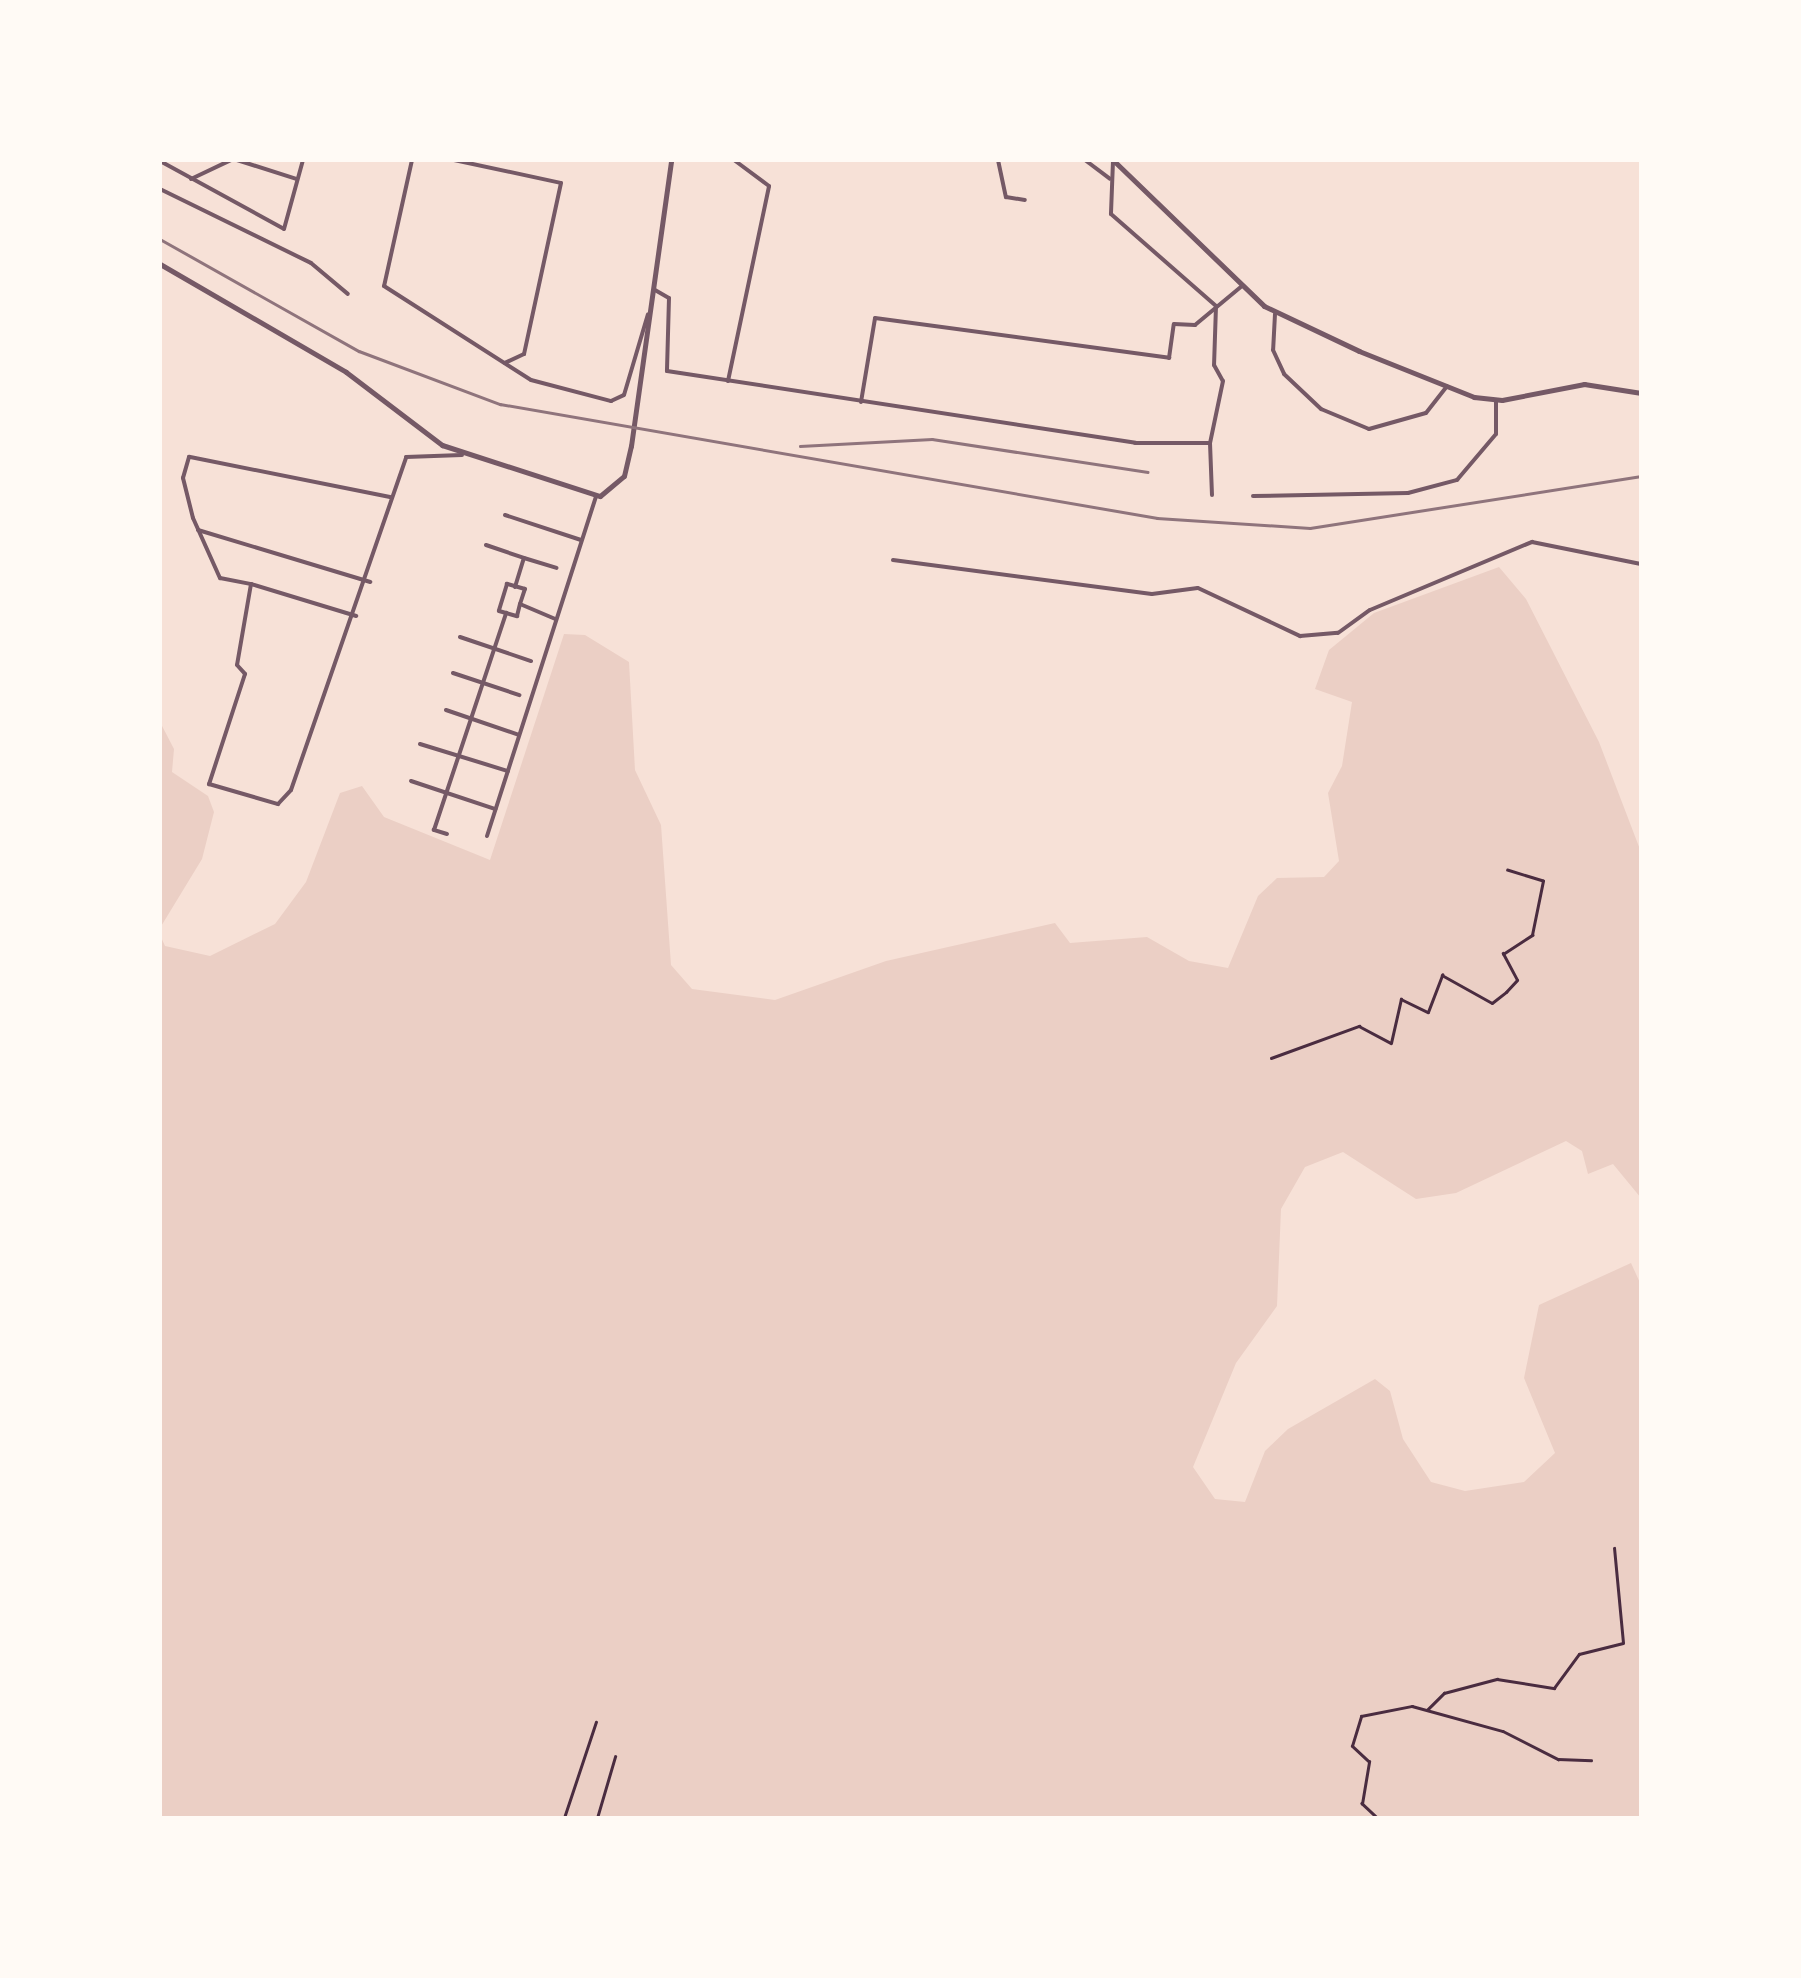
<!DOCTYPE html>
<html>
<head>
<meta charset="utf-8">
<style>
	body { margin:0 }
	#map { position:relative; width:1801px; height:1978px; overflow:hidden; background:#f7e1d7; font-family:"Asap Condensed",sans-serif }
	div>[style] { position:absolute }
	[style*='--x'] { left:calc(var(--x)*1px); top:calc(var(--y)*1px); width:calc(var(--w)*1px); rotate:calc(var(--a)*1deg) }
	.green>* { inset:0; background:#ebcfc5 }
	.path>* { height:2.5px; margin:-1.25px; padding:0 1.25px; transform-origin:1.25px; border-radius:1.25px; background:#4a2c40 }
	.pedestrian>* { height:4px; margin:-2px; padding:0 2px; transform-origin:2px; border-radius:2px; background:#755966 }
	.minor>* { height:4px; margin:-2px; padding:0 2px; transform-origin:2px; border-radius:2px; background:#755966 }
	.tertiary>* { height:5px; margin:-2.5px; padding:0 2.5px; transform-origin:2.5px; border-radius:2.5px; background:#755966 }
	.rail>* { height:2.5px; margin:-1.25px; padding:0 1.25px; transform-origin:1.25px; border-radius:1.25px; background:#8f747c }
	span { translate:-50% -50%; white-space:nowrap; text-align:center; line-height:1.15; -webkit-text-stroke:10px #fffaf5; paint-order:stroke }
	.frame { position:absolute; inset:0; border:162px solid #fffaf5; pointer-events:none }
</style>
</head>
<body>
<div id="map">
	<div class="green">
		<div style="clip-path:polygon(1499px 567px,1526px 599px,1599px 742px,1641px 852px,1641px 1198px,1613px 1164px,1588px 1174px,1582px 1151px,1566px 1141px,1456px 1193px,1416px 1199px,1343px 1152px,1305px 1167px,1281px 1209px,1277px 1306px,1236px 1363px,1193px 1467px,1215px 1499px,1245px 1502px,1265px 1451px,1288px 1429px,1375px 1379px,1390px 1391px,1403px 1439px,1431px 1482px,1465px 1491px,1524px 1482px,1555px 1453px,1524px 1378px,1539px 1305px,1631px 1263px,1641px 1285px,1641px 1818px,160px 1818px,160px 935px,165px 946px,210px 956px,275px 924px,306px 882px,340px 793px,362px 786px,384px 817px,490px 860px,564px 634px,585px 635px,629px 662px,635px 770px,661px 825px,671px 965px,692px 989px,775px 1000px,886px 961px,1055px 923px,1070px 943px,1147px 937px,1189px 961px,1228px 968px,1258px 896px,1277px 878px,1324px 877px,1339px 861px,1328px 793px,1342px 766px,1352px 702px,1315px 689px,1329px 650px,1374px 613px)"></div>
		<div style="clip-path:polygon(160px 722px,174px 749px,172px 772px,208px 796px,214px 812px,202px 859px,160px 928px)"></div>
	</div>
	<div class="path">
		<div style="--x:1271;--y:1058;--w:94;--a:-20"></div>
		<div style="--x:1359;--y:1026;--w:36;--a:28"></div>
		<div style="--x:1391;--y:1043;--w:45;--a:-77.2"></div>
		<div style="--x:1401;--y:999;--w:30;--a:26"></div>
		<div style="--x:1428;--y:1012;--w:40;--a:-69"></div>
		<div style="--x:1442;--y:975;--w:57;--a:29.2"></div>
		<div style="--x:1492;--y:1003;--w:18;--a:-38"></div>
		<div style="--x:1506;--y:992;--w:16;--a:-47"></div>
		<div style="--x:1517;--y:980;--w:30;--a:-118"></div>
		<div style="--x:1503;--y:954;--w:35;--a:-33"></div>
		<div style="--x:1532;--y:935;--w:55;--a:-78.5"></div>
		<div style="--x:1543;--y:881;--w:37;--a:-163"></div>
		<div style="--x:1427;--y:1710;--w:24;--a:-45"></div>
		<div style="--x:1444;--y:1693;--w:55;--a:-14.8"></div>
		<div style="--x:1497;--y:1679;--w:58;--a:9"></div>
		<div style="--x:1554;--y:1688;--w:42;--a:-53.7"></div>
		<div style="--x:1579;--y:1654;--w:45;--a:-14"></div>
		<div style="--x:1623;--y:1643;--w:95;--a:-95.4"></div>
		<div style="--x:564;--y:1818;--w:101;--a:-71.6"></div>
		<div style="--x:597;--y:1818;--w:64;--a:-73.6"></div>
		<div style="--x:1377;--y:1818;--w:21;--a:-137"></div>
		<div style="--x:1362;--y:1804;--w:43;--a:-80.5"></div>
		<div style="--x:1369;--y:1762;--w:23;--a:-137"></div>
		<div style="--x:1352;--y:1746;--w:31;--a:-73"></div>
		<div style="--x:1361;--y:1716;--w:52;--a:-11.1"></div>
		<div style="--x:1412;--y:1706;--w:94;--a:15.4"></div>
		<div style="--x:1503;--y:1731;--w:62;--a:27"></div>
		<div style="--x:1558;--y:1759;--w:33;--a:2"></div>
	</div>
	<div class="pedestrian">
		<div style="--x:160;--y:189;--w:168;--a:26.1"></div>
		<div style="--x:311;--y:263;--w:48;--a:40"></div>
	</div>
	<div class="minor">
		<div style="--x:237;--y:160;--w:63;--a:17.6"></div>
		<div style="--x:412;--y:160;--w:129;--a:102.5"></div>
		<div style="--x:384;--y:286;--w:174;--a:32.6"></div>
		<div style="--x:531;--y:380;--w:83;--a:14.7"></div>
		<div style="--x:611;--y:401;--w:14;--a:-25"></div>
		<div style="--x:624;--y:395;--w:84;--a:-73.5"></div>
		<div style="--x:454;--y:160;--w:109;--a:12.1"></div>
		<div style="--x:561;--y:183;--w:175;--a:102.2"></div>
		<div style="--x:524;--y:354;--w:21;--a:155"></div>
		<div style="--x:998;--y:160;--w:38;--a:78"></div>
		<div style="--x:1006;--y:197;--w:19;--a:9"></div>
		<div style="--x:1085;--y:160;--w:31;--a:37"></div>
		<div style="--x:160;--y:161;--w:141;--a:28.7"></div>
		<div style="--x:284;--y:229;--w:72;--a:-74.6"></div>
		<div style="--x:1113;--y:161;--w:53;--a:92.2"></div>
		<div style="--x:1111;--y:214;--w:140;--a:41.2"></div>
		<div style="--x:1216;--y:306;--w:59;--a:91.9"></div>
		<div style="--x:1214;--y:365;--w:18;--a:61"></div>
		<div style="--x:1223;--y:381;--w:63;--a:101.8"></div>
		<div style="--x:1210;--y:443;--w:52;--a:87.8"></div>
		<div style="--x:191;--y:179;--w:44;--a:-25.4"></div>
		<div style="--x:655;--y:290;--w:16;--a:30"></div>
		<div style="--x:669;--y:298;--w:73;--a:91.6"></div>
		<div style="--x:667;--y:371;--w:474;--a:8.7"></div>
		<div style="--x:1135;--y:443;--w:75;--a:0"></div>
		<div style="--x:1275;--y:314;--w:36;--a:93"></div>
		<div style="--x:1273;--y:350;--w:26;--a:65"></div>
		<div style="--x:1284;--y:374;--w:51;--a:43.4"></div>
		<div style="--x:1321;--y:409;--w:52;--a:22.6"></div>
		<div style="--x:1369;--y:429;--w:59;--a:-15.7"></div>
		<div style="--x:1426;--y:413;--w:34;--a:-52"></div>
		<div style="--x:728;--y:381;--w:199;--a:-78.1"></div>
		<div style="--x:769;--y:186;--w:44;--a:-143.4"></div>
		<div style="--x:861;--y:402;--w:85;--a:-80.5"></div>
		<div style="--x:875;--y:318;--w:297;--a:7.7"></div>
		<div style="--x:1169;--y:358;--w:34;--a:-82"></div>
		<div style="--x:1174;--y:324;--w:21;--a:3"></div>
		<div style="--x:1195;--y:325;--w:61;--a:-39.7"></div>
		<div style="--x:1253;--y:496;--w:155;--a:-1.1"></div>
		<div style="--x:1408;--y:493;--w:51;--a:-14.9"></div>
		<div style="--x:1457;--y:480;--w:60;--a:-49.7"></div>
		<div style="--x:1496;--y:434;--w:34;--a:-90"></div>
		<div style="--x:390;--y:497;--w:205;--a:-168.7"></div>
		<div style="--x:189;--y:457;--w:22;--a:106"></div>
		<div style="--x:183;--y:478;--w:41;--a:76"></div>
		<div style="--x:193;--y:518;--w:66;--a:65.8"></div>
		<div style="--x:220;--y:578;--w:32;--a:11"></div>
		<div style="--x:251;--y:584;--w:82;--a:99.8"></div>
		<div style="--x:237;--y:665;--w:12;--a:48"></div>
		<div style="--x:245;--y:674;--w:116;--a:108.1"></div>
		<div style="--x:209;--y:784;--w:72;--a:16.2"></div>
		<div style="--x:278;--y:804;--w:19;--a:-47"></div>
		<div style="--x:291;--y:790;--w:352;--a:-70.9"></div>
		<div style="--x:406;--y:457;--w:56;--a:-2"></div>
		<div style="--x:505;--y:515;--w:80;--a:18.2"></div>
		<div style="--x:198;--y:530;--w:180;--a:16.8"></div>
		<div style="--x:486;--y:545;--w:40;--a:18.9"></div>
		<div style="--x:893;--y:560;--w:261;--a:7.5"></div>
		<div style="--x:1152;--y:594;--w:46;--a:-7.4"></div>
		<div style="--x:1198;--y:588;--w:113;--a:25.2"></div>
		<div style="--x:1300;--y:636;--w:38;--a:-5"></div>
		<div style="--x:1338;--y:633;--w:39;--a:-36"></div>
		<div style="--x:1370;--y:610;--w:176;--a:-22.8"></div>
		<div style="--x:1532;--y:542;--w:111;--a:11.4"></div>
		<div style="--x:251;--y:584;--w:110;--a:16.9"></div>
		<div style="--x:515;--y:587;--w:30;--a:-73"></div>
		<div style="--x:524;--y:558;--w:34;--a:17"></div>
		<div style="--x:520;--y:604;--w:16;--a:-72"></div>
		<div style="--x:525;--y:589;--w:19;--a:-164"></div>
		<div style="--x:507;--y:584;--w:28;--a:107"></div>
		<div style="--x:499;--y:611;--w:19;--a:16"></div>
		<div style="--x:517;--y:616;--w:12;--a:-76"></div>
		<div style="--x:520;--y:604;--w:39;--a:23"></div>
		<div style="--x:460;--y:637;--w:75;--a:18.7"></div>
		<div style="--x:453;--y:673;--w:70;--a:18.4"></div>
		<div style="--x:446;--y:710;--w:77;--a:18.9"></div>
		<div style="--x:420;--y:744;--w:92;--a:17.1"></div>
		<div style="--x:411;--y:781;--w:89;--a:18.4"></div>
		<div style="--x:447;--y:834;--w:14;--a:-163"></div>
		<div style="--x:434;--y:830;--w:229;--a:-71.6"></div>
		<div style="--x:487;--y:836;--w:357;--a:-72.2"></div>
	</div>
	<div class="tertiary">
		<div style="--x:1113;--y:160;--w:210;--a:44"></div>
		<div style="--x:1264;--y:306;--w:105;--a:25.3"></div>
		<div style="--x:1359;--y:351;--w:124;--a:21.8"></div>
		<div style="--x:1474;--y:397;--w:28;--a:6"></div>
		<div style="--x:1502;--y:400;--w:84;--a:-11"></div>
		<div style="--x:1584;--y:384;--w:58;--a:9"></div>
		<div style="--x:160;--y:264;--w:215;--a:30.1"></div>
		<div style="--x:346;--y:372;--w:121;--a:37.2"></div>
		<div style="--x:442;--y:445;--w:166;--a:17.9"></div>
		<div style="--x:600;--y:496;--w:31;--a:-40"></div>
		<div style="--x:624;--y:476;--w:31;--a:-77"></div>
		<div style="--x:631;--y:446;--w:289;--a:-82"></div>
	</div>
	<div class="rail">
		<div style="--x:160;--y:239;--w:228;--a:29.4"></div>
		<div style="--x:359;--y:351;--w:151;--a:20.6"></div>
		<div style="--x:500;--y:404;--w:667;--a:9.84"></div>
		<div style="--x:1157;--y:518;--w:153;--a:3.7"></div>
		<div style="--x:1310;--y:528;--w:335;--a:-8.9"></div>
		<div style="--x:800;--y:446;--w:132;--a:-3"></div>
		<div style="--x:932;--y:439;--w:218;--a:8.7"></div>
	</div>
	<div class="frame"></div>
</div>
</body>
</html>
